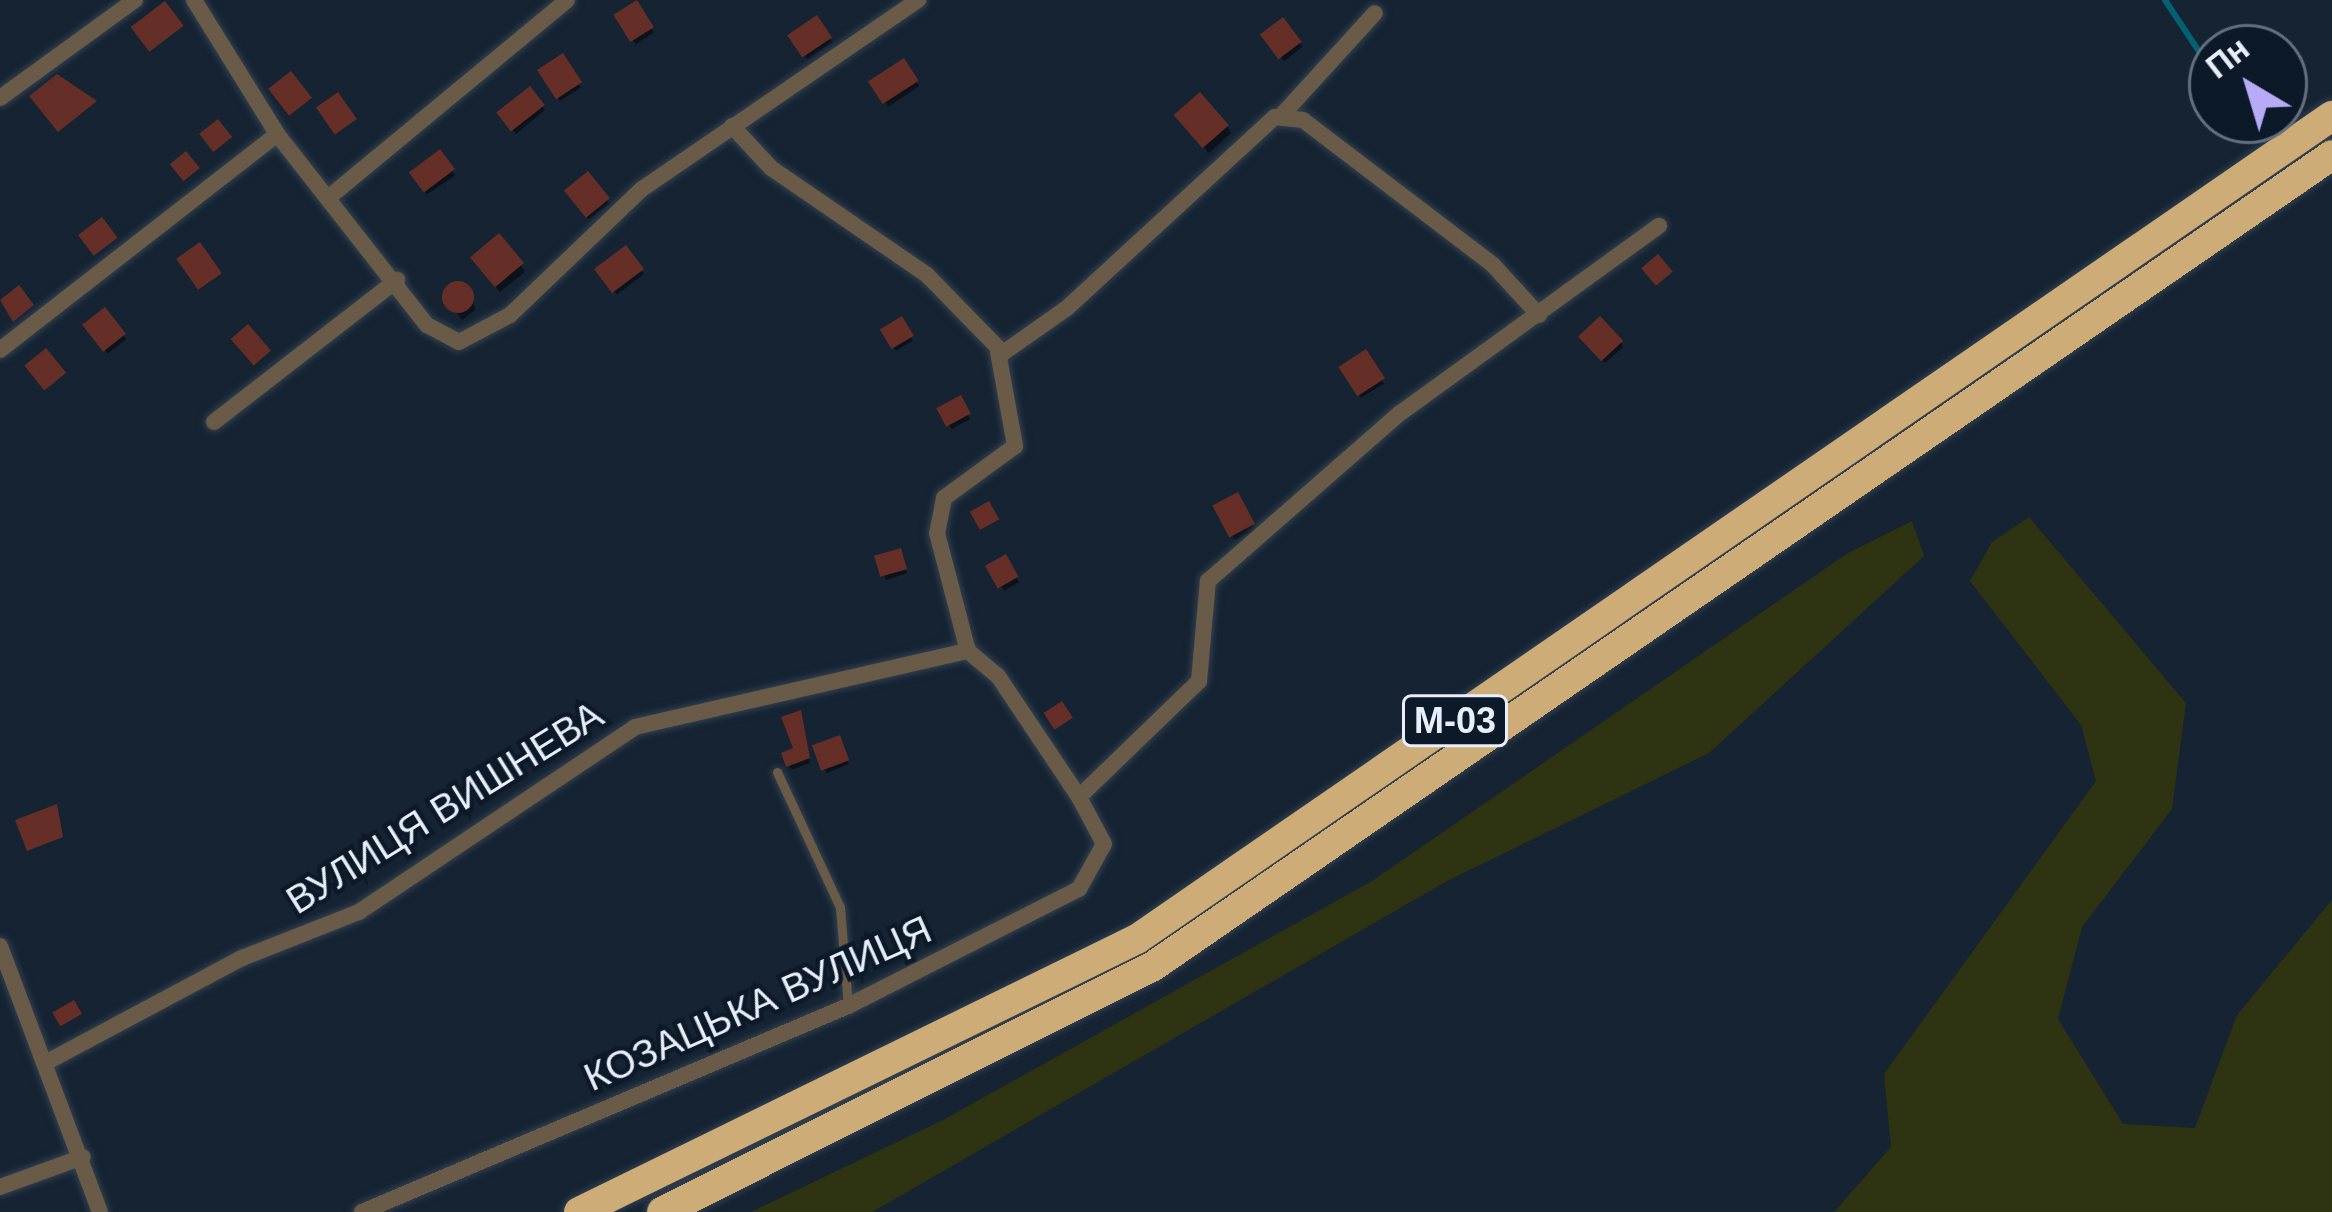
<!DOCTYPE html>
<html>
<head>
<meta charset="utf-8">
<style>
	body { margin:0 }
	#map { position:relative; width:2332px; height:1212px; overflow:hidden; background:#152333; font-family:Helvetica,sans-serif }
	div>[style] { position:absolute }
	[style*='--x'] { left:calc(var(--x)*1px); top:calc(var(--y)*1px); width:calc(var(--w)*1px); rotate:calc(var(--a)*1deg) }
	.green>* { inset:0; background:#2e3411 }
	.shadow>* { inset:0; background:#0007; transform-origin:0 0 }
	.stream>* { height:6px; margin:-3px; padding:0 3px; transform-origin:3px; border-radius:3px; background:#036172 }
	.building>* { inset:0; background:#652f28; transform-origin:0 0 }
	.round { border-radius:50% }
	.roads { filter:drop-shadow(0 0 3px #32404f) drop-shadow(0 0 3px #32404f) }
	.lane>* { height:9px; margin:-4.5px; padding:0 4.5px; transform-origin:4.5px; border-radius:4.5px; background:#695b47 }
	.street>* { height:16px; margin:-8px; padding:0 8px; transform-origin:8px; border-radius:8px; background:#695b47 }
	.highway>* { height:30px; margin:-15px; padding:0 15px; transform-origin:15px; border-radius:15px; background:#ceac77 }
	span { translate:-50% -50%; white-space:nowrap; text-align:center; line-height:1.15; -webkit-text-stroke:9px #0c1929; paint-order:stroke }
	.shield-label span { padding:3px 9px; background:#0c1929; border:3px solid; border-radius:9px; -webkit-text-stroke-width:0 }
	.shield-label { font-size:36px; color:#e6effb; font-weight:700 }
	.street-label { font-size:39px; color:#e6effb }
	.north { position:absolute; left:2188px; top:24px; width:120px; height:120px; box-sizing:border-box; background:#0c1929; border:3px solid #636f7d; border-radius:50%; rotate:322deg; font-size:33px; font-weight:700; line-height:48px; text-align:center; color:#e6effb }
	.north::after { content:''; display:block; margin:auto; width:42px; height:54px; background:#b7abf8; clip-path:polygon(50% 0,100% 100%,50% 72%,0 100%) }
</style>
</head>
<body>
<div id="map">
	<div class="green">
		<div style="clip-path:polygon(2029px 517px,2186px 703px,2172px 809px,2082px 927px,2058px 1019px,2123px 1124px,2195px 1128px,2237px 1015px,2332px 900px,2332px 1212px,1834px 1212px,1891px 1147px,1884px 1074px,2096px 781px,2081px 725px,1970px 581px,1992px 542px)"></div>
		<div style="clip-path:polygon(1912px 521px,1924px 556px,1709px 753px,1447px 881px,872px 1212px,751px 1212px,945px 1119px,1372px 881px,1848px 553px)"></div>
	</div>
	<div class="shadow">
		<div style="left:635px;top:2px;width:36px;height:22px;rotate:58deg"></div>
		<div style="left:816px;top:19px;width:28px;height:30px;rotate:55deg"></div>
		<div style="left:1282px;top:21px;width:33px;height:23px;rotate:52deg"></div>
		<div style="left:562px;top:57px;width:36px;height:25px;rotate:58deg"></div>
		<div style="left:903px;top:62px;width:29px;height:37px;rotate:56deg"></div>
		<div style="clip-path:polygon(529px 90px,545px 110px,516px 134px,503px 118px)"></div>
		<div style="clip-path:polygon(1182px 123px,1227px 126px,1231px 133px,1209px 153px)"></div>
		<div style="left:440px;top:153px;width:27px;height:34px;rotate:56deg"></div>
		<div style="left:588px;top:175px;width:36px;height:26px;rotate:54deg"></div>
		<div style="left:626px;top:250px;width:30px;height:34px;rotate:53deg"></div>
		<div style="clip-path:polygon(477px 264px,521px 265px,525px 272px,500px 292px)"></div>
		<div style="clip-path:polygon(469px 286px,475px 310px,462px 320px,443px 294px)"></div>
		<div style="left:104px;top:311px;width:36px;height:23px;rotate:52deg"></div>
		<div style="left:901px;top:320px;width:24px;height:20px;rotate:60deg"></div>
		<div style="clip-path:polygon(1584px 341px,1621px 343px,1623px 347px,1605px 363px)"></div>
		<div style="left:1365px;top:353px;width:36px;height:27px;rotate:58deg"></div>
		<div style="left:959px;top:399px;width:23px;height:21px;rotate:61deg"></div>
		<div style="left:1237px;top:496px;width:38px;height:23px;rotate:61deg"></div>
		<div style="clip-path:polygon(902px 556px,907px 573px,886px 580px,878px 559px)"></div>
		<div style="left:1005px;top:558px;width:28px;height:17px;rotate:60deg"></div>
		<div style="clip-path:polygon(802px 717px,810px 763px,791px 770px,785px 755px,797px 750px)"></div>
		<div style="left:838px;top:738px;width:28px;height:24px;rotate:67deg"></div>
	</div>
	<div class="stream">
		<div style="--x:2165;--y:0;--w:85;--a:56.5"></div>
		<div style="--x:2251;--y:120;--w:1;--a:90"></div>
	</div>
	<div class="building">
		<div style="left:637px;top:0;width:32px;height:28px;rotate:58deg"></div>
		<div style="left:165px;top:1px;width:31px;height:43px;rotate:53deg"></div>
		<div style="left:817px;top:15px;width:27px;height:36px;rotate:56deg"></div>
		<div style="left:1283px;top:17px;width:31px;height:29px;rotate:53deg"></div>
		<div style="left:563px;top:53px;width:35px;height:31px;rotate:57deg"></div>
		<div style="left:904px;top:58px;width:27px;height:43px;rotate:57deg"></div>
		<div style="left:291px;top:71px;width:34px;height:29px;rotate:52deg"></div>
		<div style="clip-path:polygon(57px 74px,97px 101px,58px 132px,29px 96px)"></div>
		<div style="left:530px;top:86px;width:24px;height:43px;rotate:52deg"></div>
		<div style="left:338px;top:92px;width:33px;height:27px;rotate:55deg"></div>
		<div style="left:1200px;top:92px;width:44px;height:35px;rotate:49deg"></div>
		<div style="left:218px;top:119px;width:23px;height:24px;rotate:52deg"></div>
		<div style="left:440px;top:149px;width:25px;height:39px;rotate:53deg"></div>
		<div style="left:186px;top:151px;width:22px;height:21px;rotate:51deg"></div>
		<div style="left:588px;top:171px;width:35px;height:31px;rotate:51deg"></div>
		<div style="left:102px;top:217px;width:26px;height:30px;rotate:53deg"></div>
		<div style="left:499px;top:233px;width:39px;height:38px;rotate:50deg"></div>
		<div style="left:200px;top:242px;width:38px;height:29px;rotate:55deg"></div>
		<div style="left:626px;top:245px;width:30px;height:40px;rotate:53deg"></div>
		<div style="left:1658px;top:254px;width:23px;height:22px;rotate:50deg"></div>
		<div class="round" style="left:442px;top:281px;width:32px;height:32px"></div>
		<div style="clip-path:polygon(19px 285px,34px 305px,13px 322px,0 300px)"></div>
		<div style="left:105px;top:307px;width:34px;height:29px;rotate:52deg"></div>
		<div style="left:902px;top:316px;width:23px;height:26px;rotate:59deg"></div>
		<div style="left:1600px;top:316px;width:34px;height:30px;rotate:47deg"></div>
		<div style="left:248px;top:324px;width:35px;height:23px;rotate:49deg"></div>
		<div style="left:46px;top:348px;width:32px;height:28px;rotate:51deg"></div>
		<div style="left:1366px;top:349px;width:35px;height:33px;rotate:57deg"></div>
		<div style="left:961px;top:395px;width:21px;height:28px;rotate:62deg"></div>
		<div style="left:1238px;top:492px;width:36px;height:29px;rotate:62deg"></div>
		<div style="left:989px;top:501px;width:21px;height:22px;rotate:61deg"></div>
		<div style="left:901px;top:548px;width:22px;height:28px;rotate:74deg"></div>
		<div style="left:1006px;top:554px;width:26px;height:24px;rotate:61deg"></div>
		<div style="left:1062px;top:701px;width:20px;height:22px;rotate:57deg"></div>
		<div style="clip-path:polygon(801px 710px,810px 758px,786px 767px,781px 753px,793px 748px,781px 717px)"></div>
		<div style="left:840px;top:735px;width:27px;height:30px;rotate:70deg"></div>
		<div style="clip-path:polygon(57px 804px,63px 837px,27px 851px,15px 820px)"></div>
		<div style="left:74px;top:1000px;width:16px;height:25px;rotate:60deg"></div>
	</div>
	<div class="roads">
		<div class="lane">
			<div style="--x:777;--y:772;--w:149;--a:65"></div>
			<div style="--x:840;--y:907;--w:99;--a:85.4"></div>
		</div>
		<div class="street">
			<div style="--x:194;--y:0;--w:158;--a:58.2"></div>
			<div style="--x:277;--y:134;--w:243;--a:51.9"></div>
			<div style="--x:427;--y:325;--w:36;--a:28"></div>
			<div style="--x:459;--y:342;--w:58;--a:-27.9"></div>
			<div style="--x:510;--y:315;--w:182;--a:-43.7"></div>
			<div style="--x:642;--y:189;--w:335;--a:-34.4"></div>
			<div style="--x:0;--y:98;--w:167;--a:-36"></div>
			<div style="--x:1281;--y:116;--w:139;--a:-47.6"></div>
			<div style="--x:732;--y:126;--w:57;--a:47.1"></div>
			<div style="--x:771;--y:168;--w:189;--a:34.4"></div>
			<div style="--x:927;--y:275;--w:109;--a:45.7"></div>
			<div style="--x:1003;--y:353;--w:78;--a:-35.1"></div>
			<div style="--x:1067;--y:308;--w:282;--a:-42.6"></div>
			<div style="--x:1275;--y:117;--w:28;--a:6"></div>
			<div style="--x:1303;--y:120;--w:239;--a:37.3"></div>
			<div style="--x:1493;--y:265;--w:68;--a:47.4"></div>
			<div style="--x:328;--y:198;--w:310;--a:-39.6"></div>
			<div style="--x:0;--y:350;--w:351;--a:-37.9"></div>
			<div style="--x:998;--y:352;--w:96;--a:79.7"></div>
			<div style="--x:1015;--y:446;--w:88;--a:143.8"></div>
			<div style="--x:944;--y:498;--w:36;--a:101"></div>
			<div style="--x:937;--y:533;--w:122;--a:75.3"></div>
			<div style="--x:968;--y:651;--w:39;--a:40"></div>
			<div style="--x:998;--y:676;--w:146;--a:56.2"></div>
			<div style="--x:214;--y:422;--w:232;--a:-37.8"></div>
			<div style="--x:0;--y:946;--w:284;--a:69.4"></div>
			<div style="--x:47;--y:1062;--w:221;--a:-28.1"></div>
			<div style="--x:242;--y:958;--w:126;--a:-21.5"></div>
			<div style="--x:359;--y:912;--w:332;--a:-33.8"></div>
			<div style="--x:635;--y:727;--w:342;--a:-12.9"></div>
			<div style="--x:0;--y:1187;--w:88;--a:-19.9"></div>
			<div style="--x:362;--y:1212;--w:528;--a:-22.97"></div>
			<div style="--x:848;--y:1006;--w:259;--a:-26.9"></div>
			<div style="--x:1079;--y:889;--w:51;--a:-60.9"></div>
			<div style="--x:1104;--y:844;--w:53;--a:-118"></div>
			<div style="--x:1079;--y:797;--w:167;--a:-44"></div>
			<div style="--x:1199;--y:681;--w:100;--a:-84.9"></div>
			<div style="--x:1208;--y:581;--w:254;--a:-41.2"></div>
			<div style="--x:1399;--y:414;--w:321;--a:-35.9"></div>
		</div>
		<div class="highway">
			<div style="--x:579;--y:1212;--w:621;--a:-26.07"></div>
			<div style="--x:1137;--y:939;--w:1451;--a:-34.56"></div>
			<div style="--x:662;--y:1212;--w:548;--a:-26.57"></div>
			<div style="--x:1152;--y:967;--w:1432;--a:-34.53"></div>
		</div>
	</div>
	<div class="shield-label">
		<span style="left:1455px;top:721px">М-03</span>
	</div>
	<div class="street-label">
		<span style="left:445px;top:808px;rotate:-32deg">ВУЛИЦЯ ВИШНЕВА</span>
		<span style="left:758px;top:1004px;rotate:-24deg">КОЗАЦЬКА ВУЛИЦЯ</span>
	</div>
	<div class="north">Пн</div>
</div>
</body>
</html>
